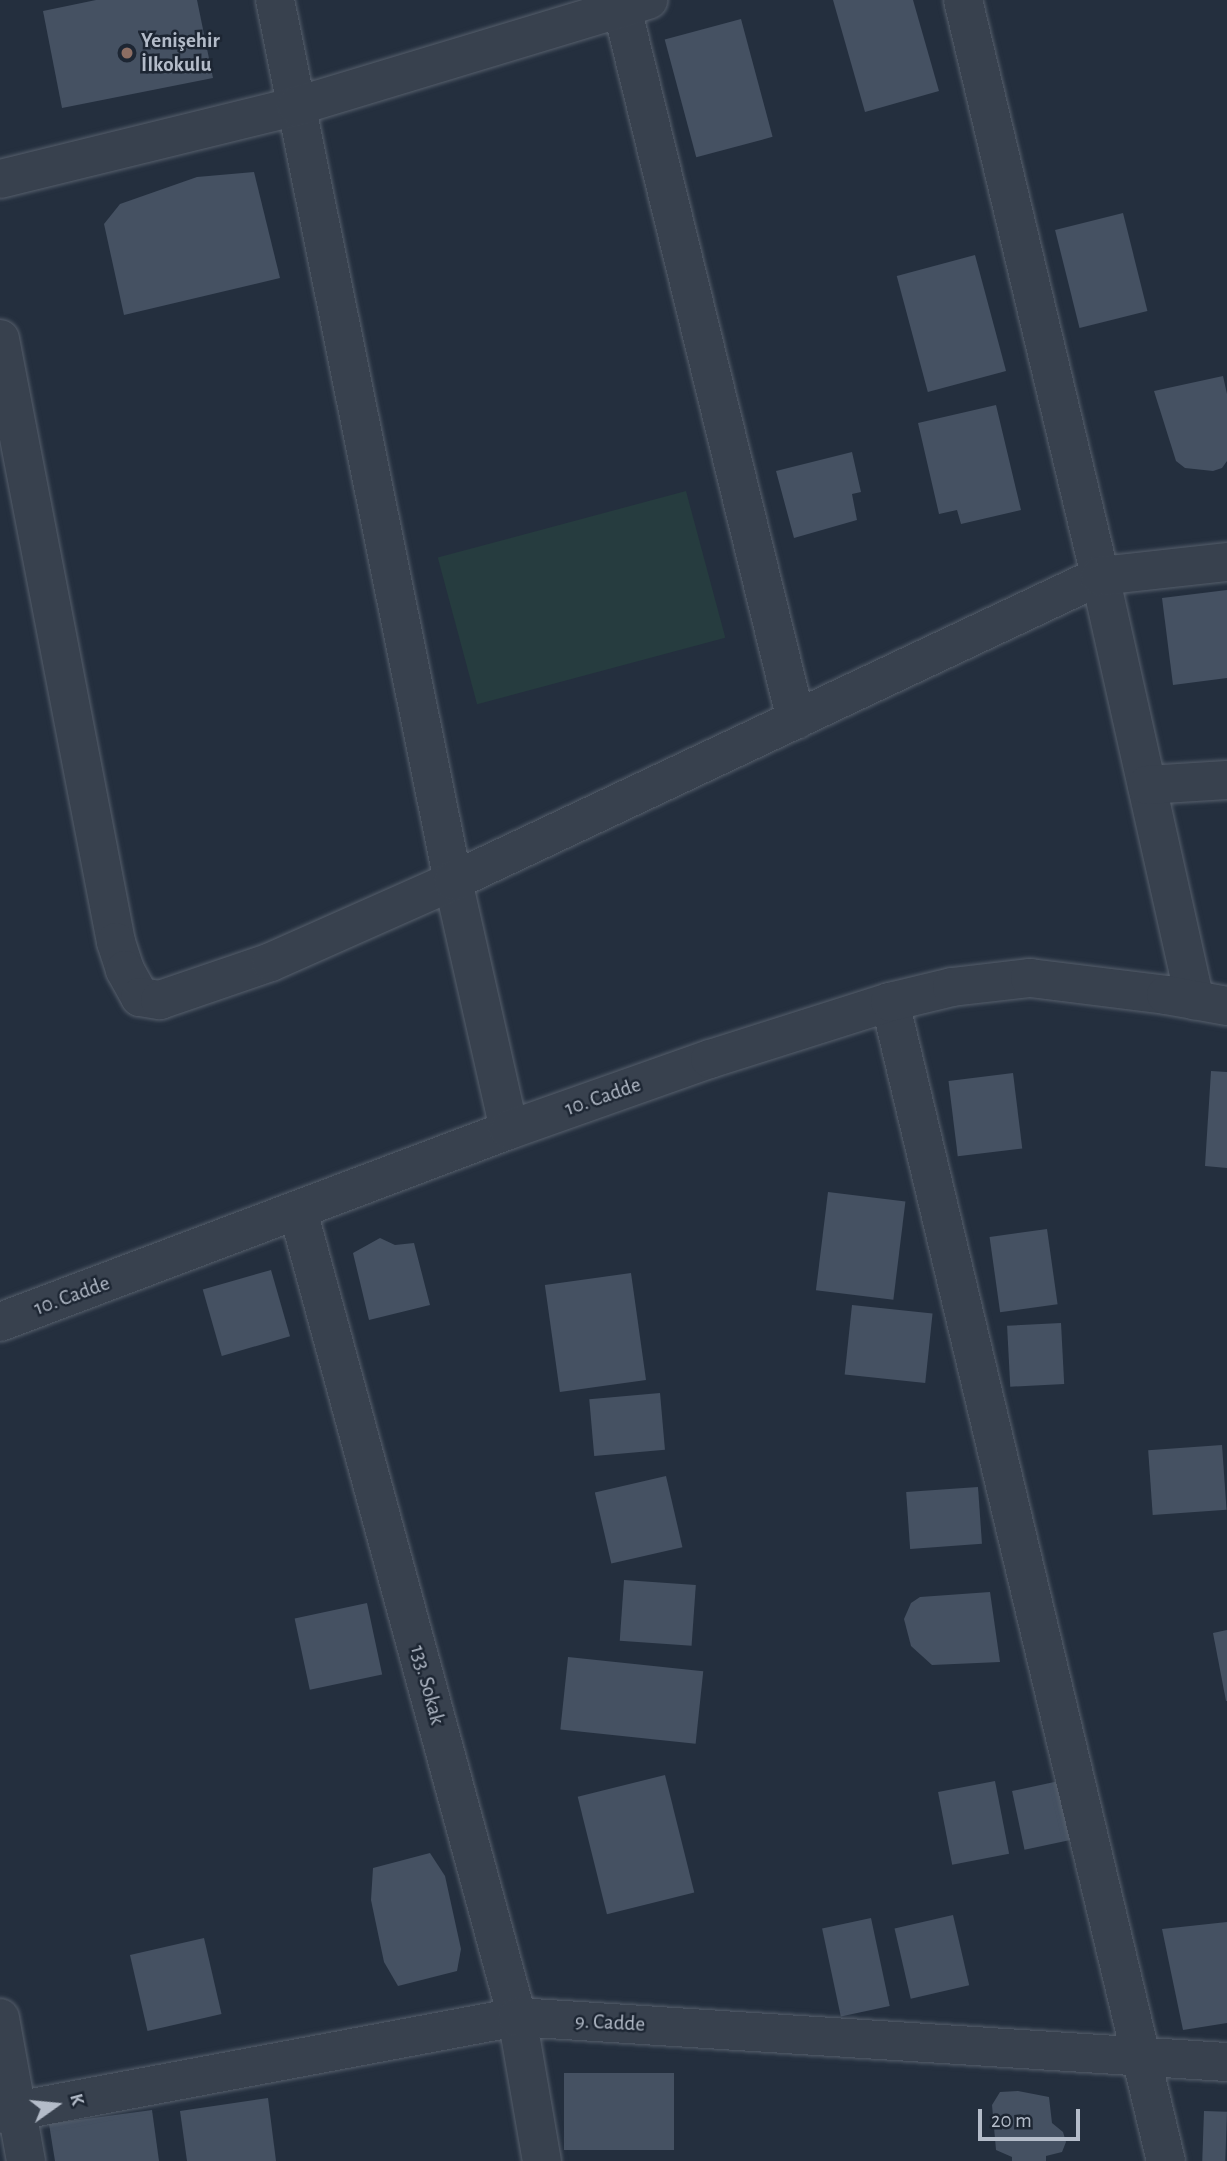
<!DOCTYPE html>
<html>
<head>
<meta charset="utf-8">
<style>
	body { margin:0 }
	#map { position:relative; width:1227px; height:2161px; overflow:hidden; background:#242f3e; font-family:"Alegreya Sans",sans-serif }
	div>[style] { position:absolute }
	[style*='--x'] { left:calc(var(--x)*1px); top:calc(var(--y)*1px); width:calc(var(--w)*1px); rotate:calc(var(--a)*1deg) }
	.green>* { inset:0; background:#263c3f; transform-origin:0 0 }
	.building>* { inset:0; background:#455162; transform-origin:0 0 }
	.roads { filter:drop-shadow(0 0 2px #565f6c) drop-shadow(0 0 2px #565f6c) }
	.minor>* { height:38px; margin:-19px; padding:0 19px; transform-origin:19px; border-radius:19px; background:#38414e }
	.dots>* { width:19px; height:19px; translate:-50% -50%; box-sizing:border-box; border:4px solid #1d2633; border-radius:50% }
	span { translate:-50% -50%; white-space:nowrap; text-align:center; line-height:1.15; -webkit-text-stroke:5px #1d2633; paint-order:stroke }
	.poi-label { font-size:21px; color:#b4bcc9; font-weight:700 }
	.left { translate:0 -50%; text-align:left }
	.street-label { font-size:21px; color:#b4bcc9 }
	.north { position:absolute; left:21px; top:2070px; width:70px; height:70px; -webkit-text-stroke:5px #1d2633; paint-order:stroke; rotate:75deg; font-size:19px; font-weight:700; line-height:28px; text-align:center; color:#b4bcc9 }
	.north::after { content:''; display:block; margin:auto; width:24px; height:32px; background:#b4bcc9; clip-path:polygon(50% 0,100% 100%,50% 72%,0 100%) }
	.scale { position:absolute; left:978px; top:2109px; width:102px; height:32px; box-sizing:border-box; border:4px solid #b4bcc9; border-top:0; padding-left:9px; font-size:21px; line-height:24px; white-space:nowrap; color:#b4bcc9; -webkit-text-stroke:5px #1d2633; paint-order:stroke }
</style>
</head>
<body>
<div id="map">
	<div class="green">
		<div style="left:686px;top:491px;width:152px;height:257px;rotate:75deg"></div>
	</div>
	<div class="building">
		<div style="clip-path:polygon(96px 0,197px 0,213px 78px,62px 108px,43px 11px)"></div>
		<div style="clip-path:polygon(833px 0,913px 0,939px 91px,865px 112px)"></div>
		<div style="left:741px;top:19px;width:122px;height:79px;rotate:75deg"></div>
		<div style="clip-path:polygon(254px 172px,280px 278px,124px 315px,104px 224px,120px 204px,197px 177px)"></div>
		<div style="left:1123px;top:213px;width:101px;height:70px;rotate:76deg"></div>
		<div style="left:975px;top:255px;width:120px;height:81px;rotate:75deg"></div>
		<div style="clip-path:polygon(1223px 376px,1227px 394px,1227px 461px,1222px 468px,1213px 471px,1185px 468px,1176px 461px,1154px 391px)"></div>
		<div style="clip-path:polygon(996px 405px,1021px 510px,961px 524px,957px 510px,939px 514px,918px 423px)"></div>
		<div style="clip-path:polygon(852px 452px,861px 492px,852px 494px,857px 520px,794px 538px,776px 471px)"></div>
		<div style="clip-path:polygon(1227px 590px,1227px 678px,1173px 685px,1162px 598px)"></div>
		<div style="clip-path:polygon(1211px 1071px,1227px 1072px,1227px 1168px,1205px 1166px)"></div>
		<div style="left:1013px;top:1073px;width:76px;height:65px;rotate:83deg"></div>
		<div style="left:828px;top:1192px;width:78px;height:99px;rotate:7deg"></div>
		<div style="left:1047px;top:1229px;width:76px;height:58px;rotate:82deg"></div>
		<div style="clip-path:polygon(380px 1238px,395px 1245px,414px 1243px,430px 1305px,369px 1320px,353px 1253px)"></div>
		<div style="left:271px;top:1270px;width:69px;height:71px;rotate:74deg"></div>
		<div style="left:631px;top:1273px;width:108px;height:87px;rotate:82deg"></div>
		<div style="left:852px;top:1305px;width:81px;height:70px;rotate:6deg"></div>
		<div style="left:1061px;top:1323px;width:61px;height:54px;rotate:87deg"></div>
		<div style="left:660px;top:1393px;width:57px;height:71px;rotate:85deg"></div>
		<div style="left:1222px;top:1445px;width:65px;height:74px;rotate:86deg"></div>
		<div style="left:666px;top:1476px;width:73px;height:73px;rotate:77deg"></div>
		<div style="left:978px;top:1487px;width:57px;height:72px;rotate:86deg"></div>
		<div style="left:624px;top:1580px;width:72px;height:61px;rotate:4deg"></div>
		<div style="clip-path:polygon(990px 1592px,1000px 1662px,932px 1665px,911px 1646px,904px 1619px,911px 1603px,920px 1597px)"></div>
		<div style="left:367px;top:1603px;width:73px;height:74px;rotate:78deg"></div>
		<div style="clip-path:polygon(1227px 1630px,1227px 1701px,1226px 1701px,1213px 1633px)"></div>
		<div style="left:568px;top:1657px;width:136px;height:73px;rotate:6deg"></div>
		<div style="left:665px;top:1775px;width:121px;height:90px;rotate:76deg"></div>
		<div style="left:995px;top:1781px;width:74px;height:58px;rotate:79deg"></div>
		<div style="left:1059px;top:1781px;width:60px;height:48px;rotate:78deg"></div>
		<div style="clip-path:polygon(430px 1853px,445px 1876px,461px 1949px,457px 1971px,398px 1986px,384px 1962px,371px 1900px,373px 1868px)"></div>
		<div style="left:953px;top:1915px;width:72px;height:60px;rotate:77deg"></div>
		<div style="left:871px;top:1918px;width:90px;height:50px;rotate:78deg"></div>
		<div style="clip-path:polygon(1227px 1922px,1227px 2023px,1183px 2030px,1162px 1929px)"></div>
		<div style="left:204px;top:1938px;width:78px;height:76px;rotate:77deg"></div>
		<div style="left:564px;top:2073px;width:110px;height:77px"></div>
		<div style="clip-path:polygon(1018px 2091px,1049px 2097px,1052px 2123px,1063px 2132px,1066px 2142px,1062px 2152px,1046px 2156px,1046px 2161px,1012px 2161px,1012px 2157px,996px 2150px,992px 2105px,1000px 2092px)"></div>
		<div style="clip-path:polygon(268px 2098px,276px 2161px,187px 2161px,180px 2111px)"></div>
		<div style="clip-path:polygon(152px 2110px,159px 2161px,55px 2161px,49px 2124px)"></div>
		<div style="left:1204px;top:2111px;width:23px;height:50px;rotate:2deg"></div>
	</div>
	<div class="roads">
		<div class="minor">
			<div style="--x:275;--y:0;--w:899;--a:78.58"></div>
			<div style="--x:453;--y:881;--w:255;--a:77.3"></div>
			<div style="--x:963;--y:0;--w:592;--a:76.62"></div>
			<div style="--x:1100;--y:576;--w:435;--a:77.4"></div>
			<div style="--x:622;--y:8;--w:733;--a:76.27"></div>
			<div style="--x:0;--y:179;--w:306;--a:-13.8"></div>
			<div style="--x:297;--y:106;--w:367;--a:-16.8"></div>
			<div style="--x:0;--y:339;--w:614;--a:79.11"></div>
			<div style="--x:116;--y:942;--w:29;--a:72"></div>
			<div style="--x:125;--y:970;--w:31;--a:61"></div>
			<div style="--x:140;--y:997;--w:20;--a:9"></div>
			<div style="--x:160;--y:1000;--w:117;--a:-18.9"></div>
			<div style="--x:271;--y:962;--w:199;--a:-24"></div>
			<div style="--x:453;--y:881;--w:715;--a:-25.24"></div>
			<div style="--x:1100;--y:576;--w:128;--a:-6.3"></div>
			<div style="--x:1147;--y:785;--w:80;--a:-3.6"></div>
			<div style="--x:890;--y:1002;--w:1191;--a:76.61"></div>
			<div style="--x:298;--y:1211;--w:835;--a:74.8"></div>
			<div style="--x:517;--y:2017;--w:146;--a:80.2"></div>
			<div style="--x:0;--y:1322;--w:544;--a:-20.67"></div>
			<div style="--x:509;--y:1130;--w:213;--a:-19.5"></div>
			<div style="--x:710;--y:1059;--w:189;--a:-17.6"></div>
			<div style="--x:890;--y:1002;--w:64;--a:-13.6"></div>
			<div style="--x:952;--y:987;--w:79;--a:-6.6"></div>
			<div style="--x:1030;--y:978;--w:137;--a:7.1"></div>
			<div style="--x:1166;--y:995;--w:62;--a:10.2"></div>
			<div style="--x:0;--y:2018;--w:145;--a:79.7"></div>
			<div style="--x:0;--y:2114;--w:526;--a:-10.63"></div>
			<div style="--x:517;--y:2017;--w:711;--a:3.63"></div>
		</div>
	</div>
	<div class="dots">
		<div style="left:127px;top:53px;background:#8d6e63"></div>
	</div>
	<div class="poi-label">
		<span class="left" style="left:141px;top:53px">Yenişehir<br>İlkokulu</span>
	</div>
	<div class="street-label">
		<span style="left:603px;top:1097px;rotate:-19deg">10. Cadde</span>
		<span style="left:72px;top:1296px;rotate:-20deg">10. Cadde</span>
		<span style="left:427px;top:1685px;rotate:75deg">133. Sokak</span>
		<span style="left:610px;top:2023px;rotate:3deg">9. Cadde</span>
	</div>
	<div class="north">K</div>
	<div class="scale">20 m</div>
</div>
</body>
</html>
